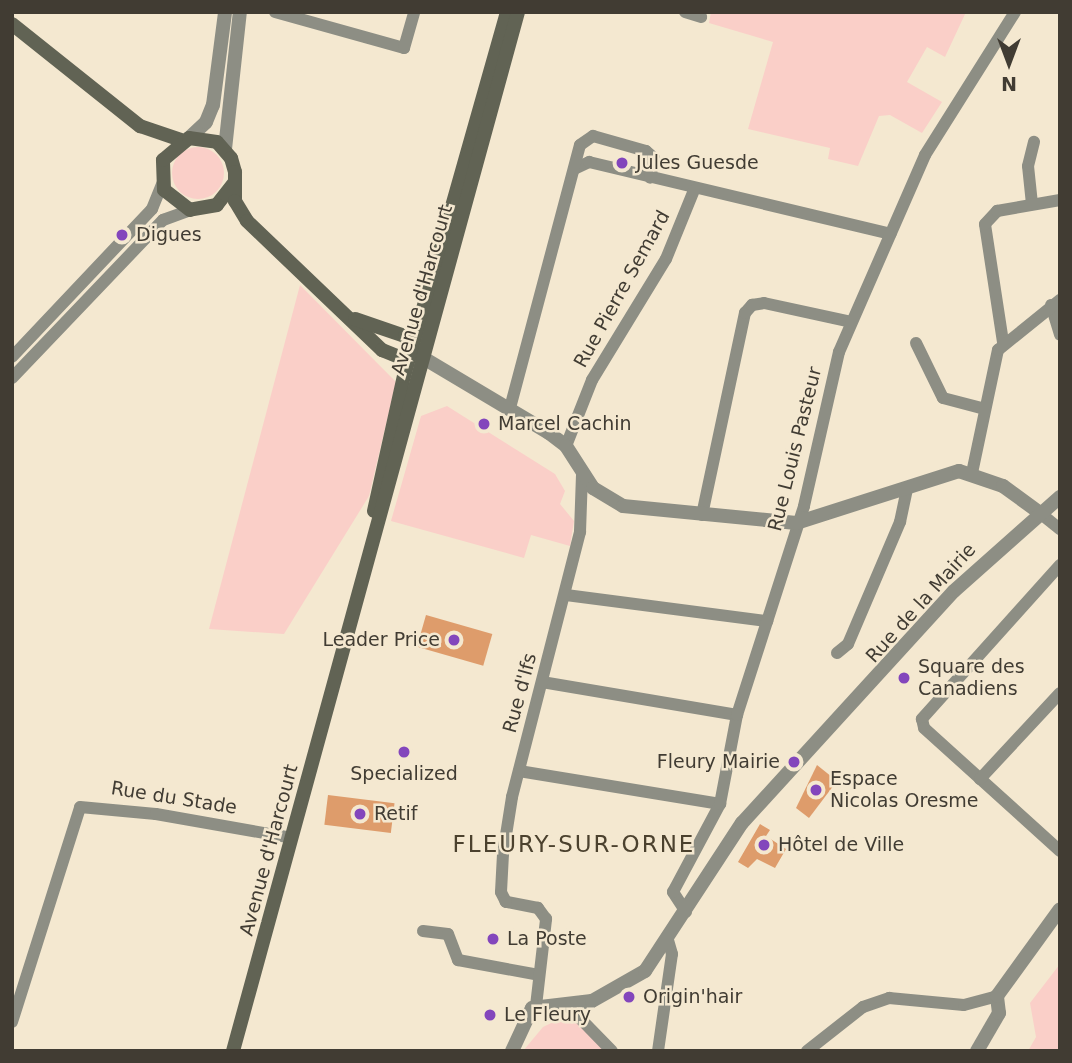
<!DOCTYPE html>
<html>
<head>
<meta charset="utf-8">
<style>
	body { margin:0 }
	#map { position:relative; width:1072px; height:1063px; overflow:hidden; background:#f4e8d0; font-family:"DejaVu Sans",sans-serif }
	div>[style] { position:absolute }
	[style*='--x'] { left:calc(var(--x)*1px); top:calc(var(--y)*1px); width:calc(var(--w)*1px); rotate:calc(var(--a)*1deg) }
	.green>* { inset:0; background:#facfc8 }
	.round { border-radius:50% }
	.building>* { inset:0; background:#de9c6b; transform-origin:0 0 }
	.minor>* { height:12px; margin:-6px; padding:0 6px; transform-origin:6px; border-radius:6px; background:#8d8e84 }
	.tertiary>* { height:14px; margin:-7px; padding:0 7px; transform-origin:7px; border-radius:7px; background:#8d8e84 }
	.secondary>* { height:14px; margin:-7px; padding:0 7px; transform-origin:7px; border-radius:7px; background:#616354 }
	.dots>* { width:19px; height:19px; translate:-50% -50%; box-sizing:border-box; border:4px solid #f4e8d0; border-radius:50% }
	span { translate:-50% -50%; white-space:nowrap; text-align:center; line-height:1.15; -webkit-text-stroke:5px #f4e8d0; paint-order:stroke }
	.poi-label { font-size:19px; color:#413c33 }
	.left { translate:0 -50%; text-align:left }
	.right { translate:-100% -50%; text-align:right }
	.street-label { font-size:19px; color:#413c33 }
	.quarter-label { font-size:23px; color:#4b412e; letter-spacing:2px }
	.frame { position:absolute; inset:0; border:14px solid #413c33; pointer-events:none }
	.north { position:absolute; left:974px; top:28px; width:70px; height:70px; -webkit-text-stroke:5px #f4e8d0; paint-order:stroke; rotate:180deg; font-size:19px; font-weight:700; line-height:28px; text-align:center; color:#413c33 }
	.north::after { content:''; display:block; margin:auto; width:24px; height:32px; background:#413c33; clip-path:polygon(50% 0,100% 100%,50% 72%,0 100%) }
</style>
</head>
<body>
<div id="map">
	<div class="green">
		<div style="clip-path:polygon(711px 12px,966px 12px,945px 57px,927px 47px,907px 82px,942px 102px,922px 133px,890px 115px,879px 116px,858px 166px,828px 159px,830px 148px,748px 129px,773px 42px,709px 23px)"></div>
		<div class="round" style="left:172px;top:147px;width:52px;height:52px"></div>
		<div style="clip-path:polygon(300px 285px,396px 382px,369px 496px,284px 634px,209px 629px)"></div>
		<div style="clip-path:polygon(447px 406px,555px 474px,565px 491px,560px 504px,574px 521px,570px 546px,531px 535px,524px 558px,391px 521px,421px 416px)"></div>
		<div style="clip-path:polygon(1060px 964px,1060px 1051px,1028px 1051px,1036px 1037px,1030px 1003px)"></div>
		<div style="clip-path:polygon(570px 1014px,607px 1051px,523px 1051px,543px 1027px)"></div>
	</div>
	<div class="building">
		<div style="left:426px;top:615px;width:69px;height:33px;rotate:16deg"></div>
		<div style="clip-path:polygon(817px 765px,837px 781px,809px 818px,796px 808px)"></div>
		<div style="left:328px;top:795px;width:67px;height:30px;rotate:7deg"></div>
		<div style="clip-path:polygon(760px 824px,770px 830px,766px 836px,786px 849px,775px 868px,757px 859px,748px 868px,738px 862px)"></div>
	</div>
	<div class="minor">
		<div style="--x:275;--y:12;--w:134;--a:15.6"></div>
		<div style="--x:404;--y:48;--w:37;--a:-74"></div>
		<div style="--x:685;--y:12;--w:17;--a:17"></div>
		<div style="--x:574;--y:169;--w:17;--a:-25"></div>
		<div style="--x:589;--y:162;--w:310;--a:13.4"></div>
		<div style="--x:1032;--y:204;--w:38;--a:-96"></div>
		<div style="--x:1028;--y:166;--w:25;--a:-76"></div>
		<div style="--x:1051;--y:305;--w:31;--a:73"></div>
		<div style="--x:1003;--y:342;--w:119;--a:-98.7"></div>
		<div style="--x:985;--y:224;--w:18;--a:-47"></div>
		<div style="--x:997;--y:211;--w:64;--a:-9.9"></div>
		<div style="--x:916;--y:343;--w:61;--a:63.9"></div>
		<div style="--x:943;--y:398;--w:43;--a:14.7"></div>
		<div style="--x:12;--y:357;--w:204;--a:-46.6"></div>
		<div style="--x:152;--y:209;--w:27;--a:-68"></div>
		<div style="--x:12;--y:378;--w:219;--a:-46.3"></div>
		<div style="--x:163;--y:220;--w:29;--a:-20"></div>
		<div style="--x:510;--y:408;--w:272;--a:-75.1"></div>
		<div style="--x:580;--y:145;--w:16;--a:-35"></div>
		<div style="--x:593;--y:136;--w:55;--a:15.8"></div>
		<div style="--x:646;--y:151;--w:11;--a:41"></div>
		<div style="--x:654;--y:158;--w:20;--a:101"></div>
		<div style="--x:566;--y:446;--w:71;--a:-68.5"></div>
		<div style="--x:592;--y:380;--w:142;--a:-58.6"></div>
		<div style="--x:666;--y:259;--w:74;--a:-67.9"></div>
		<div style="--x:972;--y:473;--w:126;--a:-78.1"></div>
		<div style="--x:998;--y:350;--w:80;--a:-38.9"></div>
		<div style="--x:1040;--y:513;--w:26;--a:39"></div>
		<div style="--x:702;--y:515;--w:207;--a:-78"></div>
		<div style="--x:745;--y:313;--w:11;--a:-49"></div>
		<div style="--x:752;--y:305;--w:12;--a:-9"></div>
		<div style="--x:764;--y:303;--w:89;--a:12.3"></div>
		<div style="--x:1060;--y:565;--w:207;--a:131.9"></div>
		<div style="--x:922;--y:719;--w:9;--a:77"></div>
		<div style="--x:924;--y:728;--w:183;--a:42.1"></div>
		<div style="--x:566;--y:595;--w:203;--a:7.4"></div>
		<div style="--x:837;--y:653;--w:14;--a:-39"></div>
		<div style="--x:848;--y:644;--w:133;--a:-66.9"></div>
		<div style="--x:900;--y:522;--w:35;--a:-78"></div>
		<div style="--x:542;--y:682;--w:198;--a:9.6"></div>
		<div style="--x:519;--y:771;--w:204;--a:9.3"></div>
		<div style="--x:980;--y:779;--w:117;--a:-47.1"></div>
		<div style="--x:686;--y:912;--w:24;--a:-123"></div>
		<div style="--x:673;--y:892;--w:100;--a:-61.9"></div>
		<div style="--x:720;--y:804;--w:91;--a:-79.2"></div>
		<div style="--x:737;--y:715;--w:219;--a:-72.2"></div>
		<div style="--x:804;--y:506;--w:158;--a:-77.2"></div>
		<div style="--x:839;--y:352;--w:215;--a:-66.4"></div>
		<div style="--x:925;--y:155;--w:169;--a:-57.8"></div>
		<div style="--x:423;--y:931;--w:25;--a:7"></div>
		<div style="--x:448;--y:934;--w:28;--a:69"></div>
		<div style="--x:458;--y:960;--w:82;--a:10.5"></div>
		<div style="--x:536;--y:1006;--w:88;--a:-83.4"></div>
		<div style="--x:546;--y:919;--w:14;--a:-126"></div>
		<div style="--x:538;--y:908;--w:33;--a:-169"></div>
		<div style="--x:506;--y:902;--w:11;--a:-117"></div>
		<div style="--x:501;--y:892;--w:38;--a:-87"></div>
		<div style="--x:503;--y:854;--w:58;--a:-81"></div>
		<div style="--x:512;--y:797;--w:274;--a:-75.6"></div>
		<div style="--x:580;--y:532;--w:57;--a:-88"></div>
		<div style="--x:570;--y:1008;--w:60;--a:45.7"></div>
		<div style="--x:12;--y:1022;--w:225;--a:-72.4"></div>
		<div style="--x:80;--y:807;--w:76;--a:5.3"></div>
		<div style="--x:156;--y:814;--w:138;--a:10"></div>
		<div style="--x:658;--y:1051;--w:98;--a:-81.8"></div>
		<div style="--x:672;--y:954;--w:15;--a:-106"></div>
		<div style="--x:807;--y:1051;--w:71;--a:-38.2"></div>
		<div style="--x:863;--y:1007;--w:28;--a:-19"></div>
		<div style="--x:889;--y:998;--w:75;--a:5.3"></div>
		<div style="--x:964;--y:1005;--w:34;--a:-15"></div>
	</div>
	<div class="tertiary">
		<div style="--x:189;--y:138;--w:23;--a:-43"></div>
		<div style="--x:206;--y:122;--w:18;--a:-68"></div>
		<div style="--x:213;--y:105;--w:94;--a:-82.6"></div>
		<div style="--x:225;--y:149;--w:138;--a:-83.8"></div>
		<div style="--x:415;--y:353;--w:156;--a:30.8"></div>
		<div style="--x:549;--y:433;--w:21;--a:37"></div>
		<div style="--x:566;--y:446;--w:50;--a:57.3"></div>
		<div style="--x:593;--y:488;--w:35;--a:31"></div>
		<div style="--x:623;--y:506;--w:174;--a:5.6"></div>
		<div style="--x:796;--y:523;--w:171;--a:-17.7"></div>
		<div style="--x:959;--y:471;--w:46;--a:18.8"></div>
		<div style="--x:1003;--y:486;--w:46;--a:36.1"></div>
		<div style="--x:512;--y:1051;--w:47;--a:-65.1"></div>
		<div style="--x:532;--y:1008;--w:60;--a:-6.7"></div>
		<div style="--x:592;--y:1001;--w:61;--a:-29.5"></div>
		<div style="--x:645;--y:971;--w:177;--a:-56.8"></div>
		<div style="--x:742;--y:823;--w:314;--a:-47.6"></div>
		<div style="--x:954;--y:591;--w:142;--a:-41.6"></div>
		<div style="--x:977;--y:1051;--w:44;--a:-59.9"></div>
		<div style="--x:999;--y:1013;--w:17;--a:-97"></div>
		<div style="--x:997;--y:996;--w:107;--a:-54.1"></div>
	</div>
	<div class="secondary">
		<div style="--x:12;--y:24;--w:164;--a:38.6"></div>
		<div style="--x:140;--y:126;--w:43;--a:18.9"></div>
		<div style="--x:234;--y:183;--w:28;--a:128"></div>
		<div style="--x:217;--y:205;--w:27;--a:170"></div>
		<div style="--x:190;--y:210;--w:33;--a:-142"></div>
		<div style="--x:164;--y:190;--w:30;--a:-92"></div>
		<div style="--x:163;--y:160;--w:34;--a:-40"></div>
		<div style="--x:189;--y:138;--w:28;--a:8"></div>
		<div style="--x:217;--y:142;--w:21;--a:49"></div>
		<div style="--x:231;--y:158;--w:15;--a:74"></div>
		<div style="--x:235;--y:172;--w:29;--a:90"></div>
		<div style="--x:235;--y:201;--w:23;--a:59"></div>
		<div style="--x:247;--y:221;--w:187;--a:43.7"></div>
		<div style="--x:382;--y:350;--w:22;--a:22"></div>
		<div style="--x:402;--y:358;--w:13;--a:-29"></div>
		<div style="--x:355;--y:319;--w:53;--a:18.8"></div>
		<div style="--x:405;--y:336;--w:18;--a:63"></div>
		<div style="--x:374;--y:511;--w:138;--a:-77.5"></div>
		<div style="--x:404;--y:376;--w:378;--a:-74.2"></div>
		<div style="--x:233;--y:1051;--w:1077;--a:-74.66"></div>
	</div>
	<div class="dots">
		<div style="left:622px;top:163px;background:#8346bc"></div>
		<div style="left:122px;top:235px;background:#8346bc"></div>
		<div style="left:484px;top:424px;background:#8346bc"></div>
		<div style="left:454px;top:640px;background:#8346bc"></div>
		<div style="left:904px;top:678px;background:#8346bc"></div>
		<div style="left:404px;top:752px;background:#8346bc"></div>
		<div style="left:794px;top:762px;background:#8346bc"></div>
		<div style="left:816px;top:790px;background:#8346bc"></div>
		<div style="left:360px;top:814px;background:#8346bc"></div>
		<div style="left:764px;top:845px;background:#8346bc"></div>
		<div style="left:493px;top:939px;background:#8346bc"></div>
		<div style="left:629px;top:997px;background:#8346bc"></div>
		<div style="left:490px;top:1015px;background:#8346bc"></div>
	</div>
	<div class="poi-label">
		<span class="left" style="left:636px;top:163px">Jules Guesde</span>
		<span class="left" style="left:136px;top:235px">Digues</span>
		<span class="left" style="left:498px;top:424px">Marcel Cachin</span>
		<span class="right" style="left:440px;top:640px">Leader Price</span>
		<span class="left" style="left:918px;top:678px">Square des<br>Canadiens</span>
		<span class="right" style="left:780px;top:762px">Fleury Mairie</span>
		<span style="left:404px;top:774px">Specialized</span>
		<span class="left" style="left:830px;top:790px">Espace<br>Nicolas Oresme</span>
		<span class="left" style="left:374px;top:814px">Retif</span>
		<span class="left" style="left:778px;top:845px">Hôtel de Ville</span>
		<span class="left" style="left:507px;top:939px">La Poste</span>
		<span class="left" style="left:643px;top:997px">Origin'hair</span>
		<span class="left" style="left:504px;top:1015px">Le Fleury</span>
	</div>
	<div class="street-label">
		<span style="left:622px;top:289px;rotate:-61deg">Rue Pierre Semard</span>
		<span style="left:422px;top:290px;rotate:-74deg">Avenue d'Harcourt</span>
		<span style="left:795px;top:449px;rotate:-76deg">Rue Louis Pasteur</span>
		<span style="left:921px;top:603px;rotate:-48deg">Rue de la Mairie</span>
		<span style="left:520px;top:693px;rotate:-75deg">Rue d'Ifs</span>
		<span style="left:174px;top:798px;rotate:9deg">Rue du Stade</span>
		<span style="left:269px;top:850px;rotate:-75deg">Avenue d'Harcourt</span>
	</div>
	<div class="quarter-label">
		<span style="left:574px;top:844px">FLEURY-SUR-ORNE</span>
	</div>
	<div class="frame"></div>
	<div class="north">N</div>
</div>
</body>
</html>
